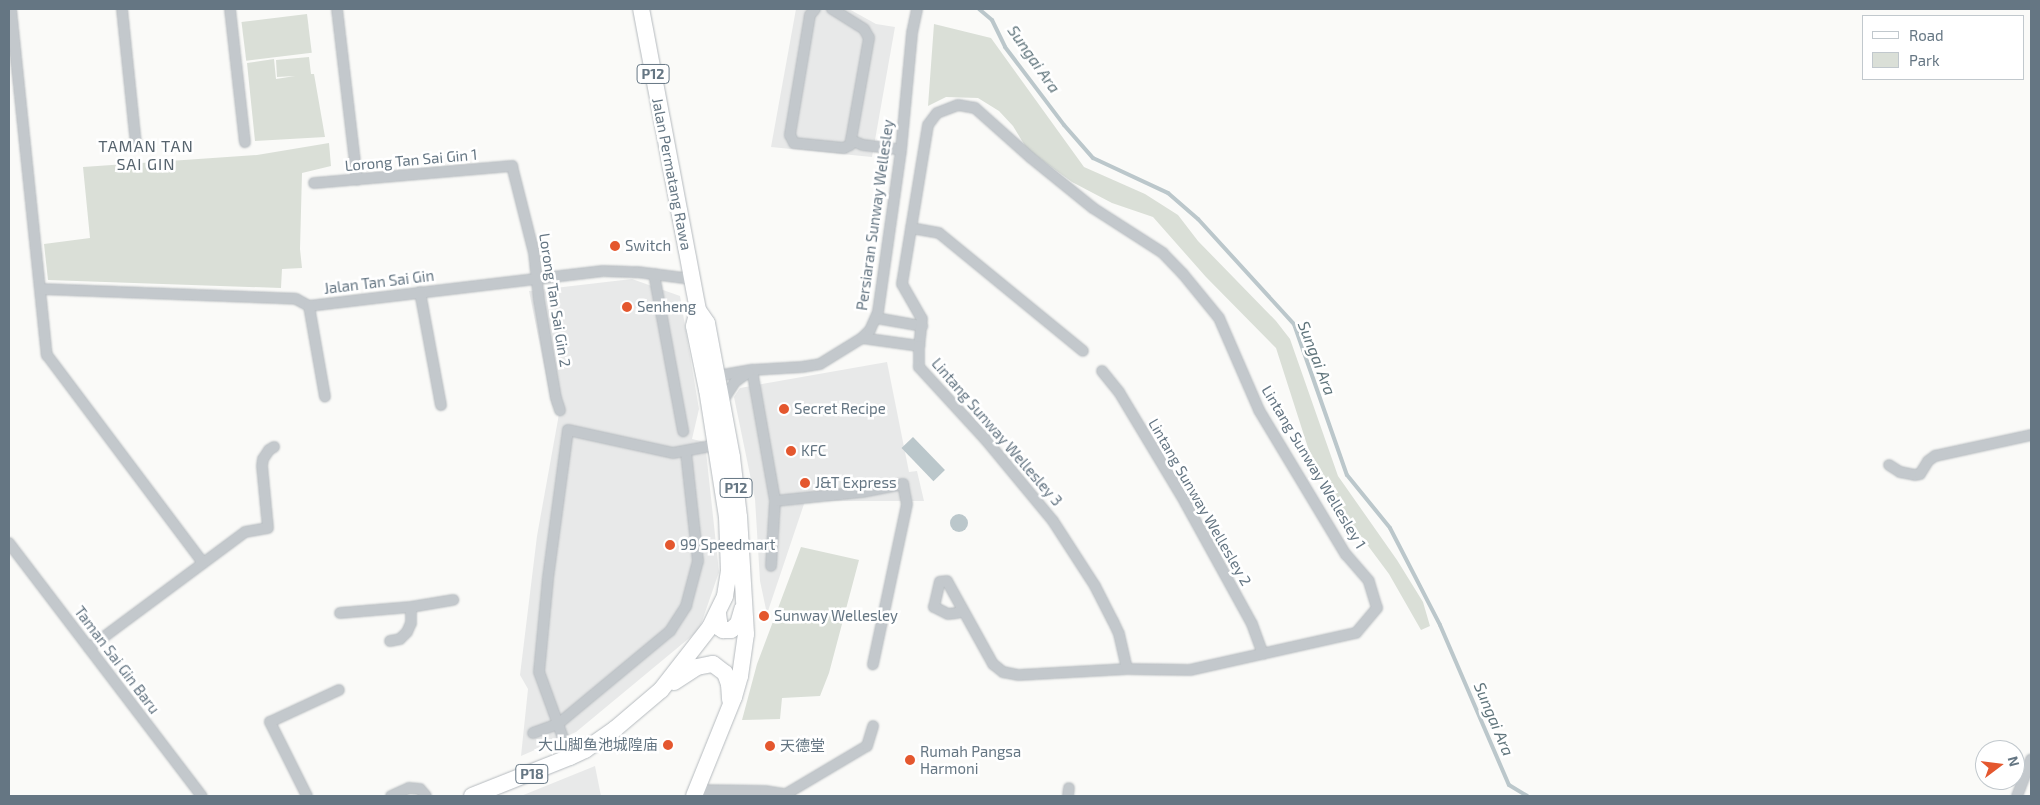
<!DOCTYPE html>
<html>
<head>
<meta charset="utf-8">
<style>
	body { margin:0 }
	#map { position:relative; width:2040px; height:805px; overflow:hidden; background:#fafaf8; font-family:"Exo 2","Noto Sans SC",sans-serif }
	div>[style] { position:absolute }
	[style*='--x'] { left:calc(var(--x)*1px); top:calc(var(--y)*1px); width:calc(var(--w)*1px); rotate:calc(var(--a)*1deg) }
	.built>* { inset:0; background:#e8e9e9 }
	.green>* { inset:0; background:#dadfd7; transform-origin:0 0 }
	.water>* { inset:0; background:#bbc7cb; transform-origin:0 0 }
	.round { border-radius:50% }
	.stream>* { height:4px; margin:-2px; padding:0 2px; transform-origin:2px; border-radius:2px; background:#bbc7cb }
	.roads { filter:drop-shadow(0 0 1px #b5babe) drop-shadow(0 0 1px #b5babe) }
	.street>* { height:10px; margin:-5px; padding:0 5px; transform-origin:5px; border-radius:5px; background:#c3c8cc }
	.primary>* { height:16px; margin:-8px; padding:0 8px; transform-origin:8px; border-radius:8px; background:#fff }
	.dots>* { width:14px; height:14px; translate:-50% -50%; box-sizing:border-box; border:2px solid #fff; border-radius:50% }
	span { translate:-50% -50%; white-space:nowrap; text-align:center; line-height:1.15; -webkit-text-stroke:5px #fff; paint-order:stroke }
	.shield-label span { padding:1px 4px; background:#fff; border:1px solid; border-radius:4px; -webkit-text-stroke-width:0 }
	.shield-label { font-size:14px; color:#657683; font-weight:700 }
	.street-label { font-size:15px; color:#657683 }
	.poi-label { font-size:15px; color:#657683 }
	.left { translate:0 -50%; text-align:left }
	.right { translate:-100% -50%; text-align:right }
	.water-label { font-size:16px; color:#60757c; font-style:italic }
	.neighbourhood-label { font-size:16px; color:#57646e; letter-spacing:1px }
	.frame { position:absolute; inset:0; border:10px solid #657683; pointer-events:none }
	.legend { position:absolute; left:1862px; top:15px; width:162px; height:65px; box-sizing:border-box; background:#fff; border:1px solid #c1c8cd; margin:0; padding:6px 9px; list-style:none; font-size:15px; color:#657683 }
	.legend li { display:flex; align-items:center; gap:10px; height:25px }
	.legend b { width:25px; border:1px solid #c1c8cd }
	.north { position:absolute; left:1975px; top:740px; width:50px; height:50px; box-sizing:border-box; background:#fff; border:1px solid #c1c8cd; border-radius:50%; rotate:75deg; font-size:14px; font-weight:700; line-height:20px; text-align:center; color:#657683 }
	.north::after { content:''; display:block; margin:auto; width:18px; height:22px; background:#e4572e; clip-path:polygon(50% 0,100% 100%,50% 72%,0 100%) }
</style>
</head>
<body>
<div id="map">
	<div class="built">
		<div style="clip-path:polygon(796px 9px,849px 9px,876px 24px,895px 27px,872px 157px,771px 147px)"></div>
		<div style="clip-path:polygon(632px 279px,680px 296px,699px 409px,692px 439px,705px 442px,719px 572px,699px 630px,576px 732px,521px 756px,528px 689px,520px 675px,537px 536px,559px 414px,552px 405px,529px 291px)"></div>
		<div style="clip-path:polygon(887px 362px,909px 472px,917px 471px,924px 501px,805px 501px,767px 614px,760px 581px,755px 499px,734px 397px,740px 388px)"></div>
		<div style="clip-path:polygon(595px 766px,601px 796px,521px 796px)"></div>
	</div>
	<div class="green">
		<div style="left:307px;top:14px;width:39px;height:66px;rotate:83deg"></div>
		<div style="clip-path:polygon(934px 24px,991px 38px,1084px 167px,1145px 194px,1178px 215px,1198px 241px,1276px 321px,1290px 339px,1338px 476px,1397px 560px,1423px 602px,1430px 626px,1421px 630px,1389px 574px,1331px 496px,1310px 454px,1276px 348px,1206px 277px,1153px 217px,1112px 203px,1072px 182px,1027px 149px,1013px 126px,999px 111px,978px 98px,946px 97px,928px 106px)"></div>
		<div style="clip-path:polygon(309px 57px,311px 74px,314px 74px,325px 137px,255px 141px,247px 63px,274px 59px,276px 79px,295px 76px,277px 77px,276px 60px)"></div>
		<div style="clip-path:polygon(329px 143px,331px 166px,302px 173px,300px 249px,302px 268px,282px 269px,281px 288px,48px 280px,44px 244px,90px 238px,83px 167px,257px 155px)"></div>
		<div style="clip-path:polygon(801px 547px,859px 560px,829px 673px,820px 696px,782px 698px,780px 719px,742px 720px,757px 664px)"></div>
	</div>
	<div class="water">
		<div style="left:913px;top:437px;width:46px;height:16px;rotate:46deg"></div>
		<div class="round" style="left:950px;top:514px;width:18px;height:18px"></div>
	</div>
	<div class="stream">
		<div style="--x:979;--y:9;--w:17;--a:40"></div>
		<div style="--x:992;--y:20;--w:30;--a:64"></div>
		<div style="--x:1005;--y:47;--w:98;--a:52.9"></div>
		<div style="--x:1064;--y:125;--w:44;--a:48.7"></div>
		<div style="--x:1093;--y:158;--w:83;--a:25"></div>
		<div style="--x:1168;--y:193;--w:40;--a:41"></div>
		<div style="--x:1198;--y:219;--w:142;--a:47.6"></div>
		<div style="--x:1294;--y:324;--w:160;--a:70.7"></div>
		<div style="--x:1347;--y:475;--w:68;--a:50.9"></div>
		<div style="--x:1390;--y:528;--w:109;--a:62.7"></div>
		<div style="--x:1440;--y:625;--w:174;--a:66.7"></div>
		<div style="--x:1509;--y:785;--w:21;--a:31"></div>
	</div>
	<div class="roads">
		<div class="street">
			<div style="--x:11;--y:9;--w:348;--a:84.1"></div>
			<div style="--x:47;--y:355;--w:260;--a:53.1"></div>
			<div style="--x:122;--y:9;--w:137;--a:84.1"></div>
			<div style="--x:230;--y:9;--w:134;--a:83.6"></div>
			<div style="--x:337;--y:9;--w:172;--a:83.3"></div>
			<div style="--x:815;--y:9;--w:8;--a:130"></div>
			<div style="--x:810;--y:15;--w:122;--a:99.5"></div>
			<div style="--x:790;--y:135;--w:9;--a:63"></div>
			<div style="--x:794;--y:143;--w:50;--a:5.7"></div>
			<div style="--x:844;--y:148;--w:7;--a:-27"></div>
			<div style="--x:850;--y:145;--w:5;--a:-79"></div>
			<div style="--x:851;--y:140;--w:104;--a:-80"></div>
			<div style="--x:869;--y:38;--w:10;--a:-119"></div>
			<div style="--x:864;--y:29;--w:38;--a:-148"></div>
			<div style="--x:851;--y:140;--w:13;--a:23"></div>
			<div style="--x:863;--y:145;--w:38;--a:7"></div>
			<div style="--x:314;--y:183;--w:199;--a:-4.9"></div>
			<div style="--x:512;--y:166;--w:90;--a:75.8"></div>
			<div style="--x:534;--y:253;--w:47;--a:83.9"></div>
			<div style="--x:539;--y:300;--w:99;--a:80.2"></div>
			<div style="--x:556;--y:398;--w:13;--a:72"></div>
			<div style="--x:911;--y:228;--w:28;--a:10"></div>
			<div style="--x:939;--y:233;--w:186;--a:39.3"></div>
			<div style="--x:654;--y:274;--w:160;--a:79.5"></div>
			<div style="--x:41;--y:289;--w:255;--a:2.2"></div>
			<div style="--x:296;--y:299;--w:15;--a:28"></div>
			<div style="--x:309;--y:306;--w:296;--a:-6.8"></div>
			<div style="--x:603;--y:271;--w:34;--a:2"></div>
			<div style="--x:637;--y:272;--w:55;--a:7.3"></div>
			<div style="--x:420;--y:292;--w:115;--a:79.5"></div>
			<div style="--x:309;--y:306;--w:92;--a:80"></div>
			<div style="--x:876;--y:318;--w:47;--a:9.9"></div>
			<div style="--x:862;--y:338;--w:58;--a:8"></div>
			<div style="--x:752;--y:370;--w:133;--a:80"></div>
			<div style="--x:775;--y:501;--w:65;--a:93.5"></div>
			<div style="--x:1102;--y:371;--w:27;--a:51"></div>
			<div style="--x:1119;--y:392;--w:128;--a:59"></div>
			<div style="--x:1185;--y:502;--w:139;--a:61.2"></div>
			<div style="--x:1252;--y:624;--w:32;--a:70"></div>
			<div style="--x:715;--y:379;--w:4;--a:-56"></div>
			<div style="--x:717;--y:376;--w:36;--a:-10"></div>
			<div style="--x:752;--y:370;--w:50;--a:-3.4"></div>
			<div style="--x:802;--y:367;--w:18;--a:-9"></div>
			<div style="--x:820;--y:364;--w:49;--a:-31.8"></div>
			<div style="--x:862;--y:338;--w:11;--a:-45"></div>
			<div style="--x:870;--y:330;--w:20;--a:-66"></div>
			<div style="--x:878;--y:312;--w:164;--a:-81.9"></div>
			<div style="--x:901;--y:150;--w:118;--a:-84.6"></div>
			<div style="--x:912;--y:33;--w:25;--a:-78"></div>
			<div style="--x:722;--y:402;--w:24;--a:-57"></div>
			<div style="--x:735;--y:382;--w:17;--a:-36"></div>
			<div style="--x:1889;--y:465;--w:13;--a:32"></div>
			<div style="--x:1900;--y:472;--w:15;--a:11"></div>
			<div style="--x:1915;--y:475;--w:5;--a:-11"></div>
			<div style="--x:1920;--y:474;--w:15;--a:-58"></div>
			<div style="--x:1928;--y:461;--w:9;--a:-36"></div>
			<div style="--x:1935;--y:456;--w:98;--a:-12.3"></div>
			<div style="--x:775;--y:501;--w:87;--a:-5.9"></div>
			<div style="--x:862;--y:492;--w:42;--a:-11"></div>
			<div style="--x:903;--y:484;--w:20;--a:79"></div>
			<div style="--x:907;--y:504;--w:164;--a:102"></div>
			<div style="--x:9;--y:543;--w:318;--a:52.7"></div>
			<div style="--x:962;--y:609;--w:6;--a:141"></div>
			<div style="--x:957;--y:613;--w:9;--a:174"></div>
			<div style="--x:948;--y:614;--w:16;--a:-153"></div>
			<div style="--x:934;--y:607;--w:26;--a:-77"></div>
			<div style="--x:940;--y:582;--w:7;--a:-8"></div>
			<div style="--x:947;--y:581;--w:95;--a:61"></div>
			<div style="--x:993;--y:664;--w:13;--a:39"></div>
			<div style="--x:1003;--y:672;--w:16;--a:11"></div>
			<div style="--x:1019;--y:675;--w:108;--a:-3.2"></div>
			<div style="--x:1127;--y:669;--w:63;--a:0.9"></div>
			<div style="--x:1190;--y:670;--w:170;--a:-12.6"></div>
			<div style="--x:1356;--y:633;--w:33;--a:-50"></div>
			<div style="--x:1377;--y:608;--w:28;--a:-107"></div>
			<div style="--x:1369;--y:581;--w:35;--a:-131"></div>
			<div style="--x:1346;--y:555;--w:169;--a:-121"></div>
			<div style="--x:1259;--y:410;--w:100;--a:-113.5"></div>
			<div style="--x:1219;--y:318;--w:57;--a:-129.3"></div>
			<div style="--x:1183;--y:274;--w:29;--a:-134"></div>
			<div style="--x:1163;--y:253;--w:83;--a:-147.3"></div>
			<div style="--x:1093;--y:208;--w:81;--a:-141"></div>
			<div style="--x:1030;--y:157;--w:74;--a:-138.3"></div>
			<div style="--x:975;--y:108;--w:17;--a:-170"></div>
			<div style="--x:958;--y:105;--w:22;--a:159"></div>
			<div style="--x:937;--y:113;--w:15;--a:127"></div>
			<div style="--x:928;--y:125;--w:161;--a:99.3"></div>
			<div style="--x:902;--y:284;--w:40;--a:60.3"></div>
			<div style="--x:922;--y:319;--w:27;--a:96"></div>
			<div style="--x:919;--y:346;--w:21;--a:90"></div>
			<div style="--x:919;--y:367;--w:99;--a:47.5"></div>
			<div style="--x:986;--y:440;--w:105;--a:50.4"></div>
			<div style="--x:1053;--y:521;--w:77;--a:57.1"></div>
			<div style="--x:1095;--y:586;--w:39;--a:63"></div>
			<div style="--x:1113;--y:621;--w:14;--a:65"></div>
			<div style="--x:1119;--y:634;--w:36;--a:77"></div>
			<div style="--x:340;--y:613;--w:71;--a:-4.8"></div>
			<div style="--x:411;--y:607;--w:43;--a:-9.5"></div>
			<div style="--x:390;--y:641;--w:10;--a:-11"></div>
			<div style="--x:400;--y:639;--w:10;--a:-45"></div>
			<div style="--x:407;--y:632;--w:10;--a:-66"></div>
			<div style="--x:411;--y:623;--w:16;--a:-90"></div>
			<div style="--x:89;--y:648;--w:194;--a:-36.6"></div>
			<div style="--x:245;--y:532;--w:23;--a:-10"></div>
			<div style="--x:268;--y:528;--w:62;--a:-95.5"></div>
			<div style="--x:262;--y:466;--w:7;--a:-82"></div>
			<div style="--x:263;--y:459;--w:11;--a:-56"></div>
			<div style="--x:269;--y:450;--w:6;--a:-31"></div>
			<div style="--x:533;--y:733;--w:27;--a:-20"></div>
			<div style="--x:558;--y:724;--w:146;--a:-39.7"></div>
			<div style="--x:670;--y:631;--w:30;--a:-57"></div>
			<div style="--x:686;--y:606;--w:47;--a:-75.1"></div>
			<div style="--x:698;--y:561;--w:110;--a:-96.3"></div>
			<div style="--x:570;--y:757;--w:90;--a:-110"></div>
			<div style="--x:539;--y:672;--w:94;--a:-84.5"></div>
			<div style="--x:548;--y:578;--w:149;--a:-82.3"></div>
			<div style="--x:568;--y:430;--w:107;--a:12.4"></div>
			<div style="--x:673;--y:453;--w:44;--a:-10.5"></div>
			<div style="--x:697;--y:790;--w:68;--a:0.8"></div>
			<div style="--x:765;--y:791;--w:25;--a:9"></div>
			<div style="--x:786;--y:794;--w:94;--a:-30.7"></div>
			<div style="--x:867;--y:746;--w:21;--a:-73"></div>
			<div style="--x:307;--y:796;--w:83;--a:-116.6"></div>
			<div style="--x:270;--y:722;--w:76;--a:-24.9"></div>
			<div style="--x:391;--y:796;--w:20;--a:-24"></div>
			<div style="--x:409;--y:788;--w:11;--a:5"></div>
			<div style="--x:420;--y:789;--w:9;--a:49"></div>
			<div style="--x:1068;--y:796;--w:8;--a:-83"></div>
			<div style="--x:2017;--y:796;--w:39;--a:-69"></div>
		</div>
		<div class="primary">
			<div style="--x:718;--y:614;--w:14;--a:82"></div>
			<div style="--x:720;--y:628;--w:4;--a:34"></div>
			<div style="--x:723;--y:630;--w:8;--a:0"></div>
			<div style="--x:731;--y:630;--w:9;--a:-41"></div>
			<div style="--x:738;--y:624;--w:15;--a:-74"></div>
			<div style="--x:674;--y:682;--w:27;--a:-33"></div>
			<div style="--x:697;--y:667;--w:16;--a:-11"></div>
			<div style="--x:713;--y:664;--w:15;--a:37"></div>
			<div style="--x:725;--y:673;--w:12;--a:70"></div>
			<div style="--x:729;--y:684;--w:16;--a:86"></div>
			<div style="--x:472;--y:796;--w:105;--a:-21.7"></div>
			<div style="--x:570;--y:757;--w:17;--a:-25"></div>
			<div style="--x:585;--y:750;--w:37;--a:-35"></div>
			<div style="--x:615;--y:729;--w:60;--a:-40.3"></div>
			<div style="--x:661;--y:690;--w:80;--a:-52.1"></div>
			<div style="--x:710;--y:627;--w:34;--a:-64"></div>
			<div style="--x:725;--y:596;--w:25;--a:-81"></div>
			<div style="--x:729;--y:571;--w:54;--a:-92.1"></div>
			<div style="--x:727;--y:517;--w:129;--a:-98.9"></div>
			<div style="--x:707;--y:390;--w:65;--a:-101.5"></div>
			<div style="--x:694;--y:326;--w:16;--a:-76"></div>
			<div style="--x:698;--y:310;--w:306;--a:-100.7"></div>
			<div style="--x:694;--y:796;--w:107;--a:-68"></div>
			<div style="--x:734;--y:697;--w:22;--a:-74"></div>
			<div style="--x:740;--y:676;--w:42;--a:-81.9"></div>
			<div style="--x:746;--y:634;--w:117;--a:-93.4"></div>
			<div style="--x:739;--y:517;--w:60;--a:-96.7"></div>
			<div style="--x:732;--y:457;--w:136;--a:-100.6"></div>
			<div style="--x:707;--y:323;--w:16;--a:-125"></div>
		</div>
	</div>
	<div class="dots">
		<div style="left:615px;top:246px;background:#e4572e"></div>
		<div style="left:627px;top:307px;background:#e4572e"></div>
		<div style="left:784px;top:409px;background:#e4572e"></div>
		<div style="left:791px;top:451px;background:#e4572e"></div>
		<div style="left:805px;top:483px;background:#e4572e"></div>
		<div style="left:670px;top:545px;background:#e4572e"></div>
		<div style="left:764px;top:616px;background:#e4572e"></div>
		<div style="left:668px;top:745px;background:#e4572e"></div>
		<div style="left:770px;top:746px;background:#e4572e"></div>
		<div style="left:910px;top:760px;background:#e4572e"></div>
	</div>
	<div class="shield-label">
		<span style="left:653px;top:74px">P12</span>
		<span style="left:736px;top:488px">P12</span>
		<span style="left:532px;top:774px">P18</span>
	</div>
	<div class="street-label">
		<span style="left:411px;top:160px;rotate:-5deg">Lorong Tan Sai Gin 1</span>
		<span style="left:672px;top:174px;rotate:79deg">Jalan Permatang Rawa</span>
		<span style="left:875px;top:215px;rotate:-82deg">Persiaran Sunway Wellesley</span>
		<span style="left:379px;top:282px;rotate:-7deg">Jalan Tan Sai Gin</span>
		<span style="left:555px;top:300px;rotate:81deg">Lorong Tan Sai Gin 2</span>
		<span style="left:997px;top:432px;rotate:49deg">Lintang Sunway Wellesley 3</span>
		<span style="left:1314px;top:467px;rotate:59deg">Lintang Sunway Wellesley 1</span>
		<span style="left:1200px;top:502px;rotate:60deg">Lintang Sunway Wellesley 2</span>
		<span style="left:117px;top:660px;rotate:53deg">Taman Sai Gin Baru</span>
	</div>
	<div class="poi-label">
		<span class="left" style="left:625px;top:246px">Switch</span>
		<span class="left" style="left:637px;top:307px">Senheng</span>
		<span class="left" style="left:794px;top:409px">Secret Recipe</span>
		<span class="left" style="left:801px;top:451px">KFC</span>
		<span class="left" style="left:815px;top:483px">J&amp;T Express</span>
		<span class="left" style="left:680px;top:545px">99 Speedmart</span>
		<span class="left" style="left:774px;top:616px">Sunway Wellesley</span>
		<span class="right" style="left:658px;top:745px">大山脚鱼池城隍庙</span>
		<span class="left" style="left:780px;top:746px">天德堂</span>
		<span class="left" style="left:920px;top:760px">Rumah Pangsa<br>Harmoni</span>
	</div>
	<div class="water-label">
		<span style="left:1034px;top:59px;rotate:55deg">Sungai Ara</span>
		<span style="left:1317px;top:358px;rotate:69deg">Sungai Ara</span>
		<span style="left:1494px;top:719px;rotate:67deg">Sungai Ara</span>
	</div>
	<div class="neighbourhood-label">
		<span style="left:146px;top:155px">TAMAN TAN<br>SAI GIN</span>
	</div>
	<div class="frame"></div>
	<ul class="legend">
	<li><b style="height:6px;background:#fff"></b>Road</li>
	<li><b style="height:14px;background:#dadfd7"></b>Park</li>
	</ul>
	<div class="north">N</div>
</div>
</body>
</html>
